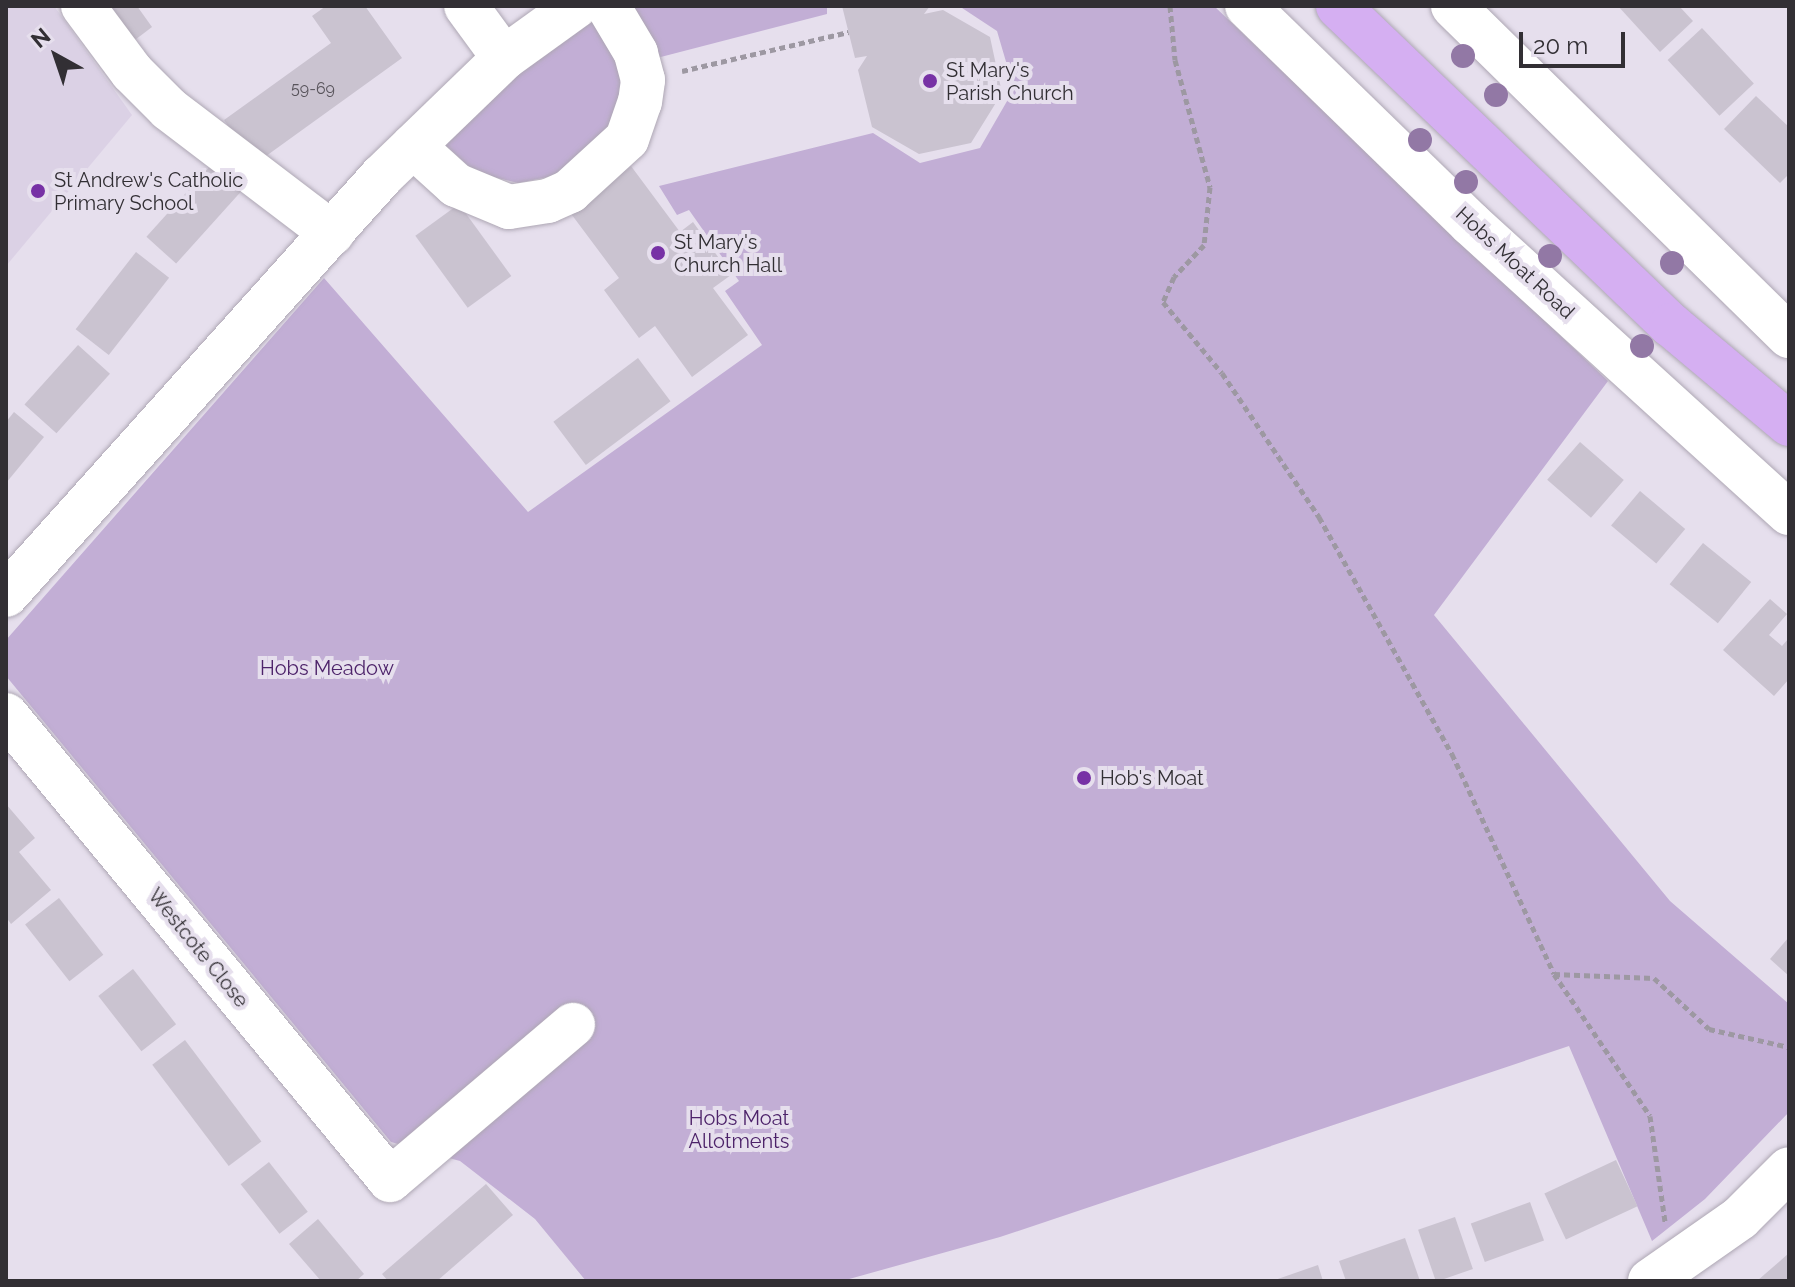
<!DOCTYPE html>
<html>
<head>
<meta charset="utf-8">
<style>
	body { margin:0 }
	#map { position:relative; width:1795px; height:1287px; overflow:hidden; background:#e6dfed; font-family:Raleway,sans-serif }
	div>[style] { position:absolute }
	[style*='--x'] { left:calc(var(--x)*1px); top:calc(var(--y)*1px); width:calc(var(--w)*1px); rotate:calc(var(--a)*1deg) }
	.built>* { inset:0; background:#dbd1e5 }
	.green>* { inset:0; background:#c2aed5 }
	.building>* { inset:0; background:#cac3d0; transform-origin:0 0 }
	.path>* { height:5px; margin-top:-2.5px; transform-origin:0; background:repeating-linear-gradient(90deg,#9d98a2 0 6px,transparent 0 10px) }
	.roads { filter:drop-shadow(0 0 2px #aea7b4) drop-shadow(0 0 2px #aea7b4) }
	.minor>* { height:44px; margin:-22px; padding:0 22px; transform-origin:22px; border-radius:22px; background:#fff }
	.major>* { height:44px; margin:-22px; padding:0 22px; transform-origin:22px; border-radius:22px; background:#d5aff2 }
	.trees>* { width:24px; height:24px; margin:-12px; border-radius:50%; background:#9278a5 }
	.dots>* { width:22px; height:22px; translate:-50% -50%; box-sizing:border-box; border:4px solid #e6dfed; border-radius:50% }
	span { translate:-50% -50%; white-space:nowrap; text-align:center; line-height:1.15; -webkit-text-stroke:8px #e6dfed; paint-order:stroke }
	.number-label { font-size:16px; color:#58545b }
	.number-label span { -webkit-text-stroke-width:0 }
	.poi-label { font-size:20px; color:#322f34 }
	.left { translate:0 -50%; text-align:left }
	.street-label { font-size:20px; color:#322f34 }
	.park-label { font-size:20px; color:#4d236a }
	.frame { position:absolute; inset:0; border:8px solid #322f34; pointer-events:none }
	.north { position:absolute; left:16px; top:16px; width:80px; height:80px; -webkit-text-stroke:6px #e6dfed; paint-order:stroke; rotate:320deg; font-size:22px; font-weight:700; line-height:32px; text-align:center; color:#322f34 }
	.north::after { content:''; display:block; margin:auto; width:28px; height:36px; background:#322f34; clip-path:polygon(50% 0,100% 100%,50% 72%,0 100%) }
	.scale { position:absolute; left:1519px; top:32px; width:106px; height:36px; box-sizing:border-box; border:4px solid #322f34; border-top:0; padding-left:10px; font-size:24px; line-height:28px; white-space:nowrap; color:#322f34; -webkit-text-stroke:6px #e6dfed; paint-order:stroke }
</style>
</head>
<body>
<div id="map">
	<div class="built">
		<div style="clip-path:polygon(6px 6px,54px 6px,132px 115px,6px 266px)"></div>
	</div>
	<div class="green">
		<div style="clip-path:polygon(630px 6px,827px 6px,827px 14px,653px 59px)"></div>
		<div style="clip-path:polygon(959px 6px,1214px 6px,1608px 381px,1434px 615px,1670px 901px,1789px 1004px,1789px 1112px,1705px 1199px,1652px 1241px,1569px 1046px,1000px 1237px,842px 1281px,586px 1281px,535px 1219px,460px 1161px,391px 1142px,6px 676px,6px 640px,324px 278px,528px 512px,762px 345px,725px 291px,739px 281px,689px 210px,677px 215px,659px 186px,873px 133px,920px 163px,980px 148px,1014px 89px,997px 31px)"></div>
		<div style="clip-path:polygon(599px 8px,615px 37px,625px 110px,558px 175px,518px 183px,476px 173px,444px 144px,515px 70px)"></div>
	</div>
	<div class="building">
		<div style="clip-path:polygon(97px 6px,137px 6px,152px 27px,127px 46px)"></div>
		<div style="clip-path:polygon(326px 6px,365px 6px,402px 58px,255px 164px,224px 120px,331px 43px,312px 16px)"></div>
		<div style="clip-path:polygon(842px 6px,930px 6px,924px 14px,943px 10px,990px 37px,1002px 93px,971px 143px,919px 154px,872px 127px,858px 70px,867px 56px,855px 58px)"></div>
		<div style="clip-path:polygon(1618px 6px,1679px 6px,1693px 21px,1660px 52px)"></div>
		<div style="left:1702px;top:28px;width:76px;height:47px;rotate:47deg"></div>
		<div style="clip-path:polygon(1756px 96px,1789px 127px,1789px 174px,1780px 183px,1724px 129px)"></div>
		<div style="left:212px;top:164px;width:40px;height:98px;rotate:42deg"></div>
		<div style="clip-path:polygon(631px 166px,680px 232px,693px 222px,731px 275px,713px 288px,748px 335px,692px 377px,655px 326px,639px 338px,604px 290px,619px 278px,569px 211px)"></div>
		<div style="left:459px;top:204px;width:89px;height:54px;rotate:54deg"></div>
		<div style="left:136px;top:252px;width:42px;height:98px;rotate:38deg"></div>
		<div style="left:78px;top:345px;width:43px;height:80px;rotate:42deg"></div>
		<div style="left:638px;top:358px;width:54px;height:106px;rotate:53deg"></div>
		<div style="clip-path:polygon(14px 412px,44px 437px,6px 483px,6px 422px)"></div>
		<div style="left:1580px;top:442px;width:58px;height:50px;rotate:41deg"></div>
		<div style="left:1640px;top:491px;width:59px;height:45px;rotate:40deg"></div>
		<div style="left:1703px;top:543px;width:62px;height:53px;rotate:39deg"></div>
		<div style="clip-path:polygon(1770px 599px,1787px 614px,1769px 635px,1782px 646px,1789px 638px,1789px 679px,1774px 696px,1723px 650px)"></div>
		<div style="clip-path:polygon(6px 804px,35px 838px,19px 852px,51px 890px,11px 924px,6px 917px)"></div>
		<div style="left:59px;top:898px;width:72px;height:43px;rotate:52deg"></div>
		<div style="clip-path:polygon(1789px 937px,1789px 976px,1770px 959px)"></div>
		<div style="left:133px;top:969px;width:70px;height:44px;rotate:52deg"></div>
		<div style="left:185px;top:1040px;width:127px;height:41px;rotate:53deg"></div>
		<div style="left:1616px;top:1160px;width:51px;height:79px;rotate:65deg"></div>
		<div style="left:269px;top:1162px;width:63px;height:36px;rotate:52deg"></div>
		<div style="clip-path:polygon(486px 1184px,513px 1215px,437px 1281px,388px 1281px,382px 1274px)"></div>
		<div style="left:1530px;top:1202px;width:41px;height:63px;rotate:70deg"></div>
		<div style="left:1455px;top:1217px;width:55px;height:39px;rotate:71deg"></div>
		<div style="clip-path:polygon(318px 1219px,364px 1274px,356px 1281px,321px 1281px,289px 1244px)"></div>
		<div style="clip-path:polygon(1405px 1238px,1420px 1281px,1346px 1281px,1339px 1261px)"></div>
		<div style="clip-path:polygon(1789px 1253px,1789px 1281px,1757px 1281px)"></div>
		<div style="clip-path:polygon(1318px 1265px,1323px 1281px,1272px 1281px)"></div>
	</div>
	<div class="path">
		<div style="--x:1170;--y:6;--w:54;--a:84.7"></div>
		<div style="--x:1175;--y:60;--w:132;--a:74.6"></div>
		<div style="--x:1210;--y:187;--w:58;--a:95.9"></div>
		<div style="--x:1204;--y:245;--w:44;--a:133.2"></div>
		<div style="--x:1174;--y:277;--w:27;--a:114"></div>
		<div style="--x:1163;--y:302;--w:92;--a:50.3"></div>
		<div style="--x:1222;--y:373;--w:174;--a:56"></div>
		<div style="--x:1319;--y:517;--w:272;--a:60.7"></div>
		<div style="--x:1452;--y:754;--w:242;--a:65.1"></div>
		<div style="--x:1554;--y:974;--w:171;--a:55.9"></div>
		<div style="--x:1650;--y:1116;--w:107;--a:81.9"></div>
		<div style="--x:682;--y:71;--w:171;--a:-13.2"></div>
		<div style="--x:1554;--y:974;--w:100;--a:2.3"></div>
		<div style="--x:1654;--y:978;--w:75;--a:42.8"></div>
		<div style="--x:1709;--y:1029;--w:82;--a:12.7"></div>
	</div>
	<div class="roads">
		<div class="minor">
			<div style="--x:83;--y:6;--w:82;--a:53.4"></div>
			<div style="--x:132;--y:72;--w:52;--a:45"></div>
			<div style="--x:169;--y:109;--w:205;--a:37.3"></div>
			<div style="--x:466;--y:6;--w:64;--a:53.8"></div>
			<div style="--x:1247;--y:6;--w:311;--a:44.2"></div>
			<div style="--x:1470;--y:223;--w:431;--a:42.3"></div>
			<div style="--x:1453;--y:6;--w:471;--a:44.5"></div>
			<div style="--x:413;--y:146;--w:58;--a:42.2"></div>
			<div style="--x:456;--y:185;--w:57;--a:22.5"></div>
			<div style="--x:509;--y:207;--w:39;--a:-9"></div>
			<div style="--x:548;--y:201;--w:24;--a:-24"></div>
			<div style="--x:570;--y:191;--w:77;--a:-42.4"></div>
			<div style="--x:627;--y:139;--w:39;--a:-71"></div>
			<div style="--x:640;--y:102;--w:22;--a:-82"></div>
			<div style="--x:643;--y:80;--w:28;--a:-105"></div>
			<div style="--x:636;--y:53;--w:55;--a:-120.8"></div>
			<div style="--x:6;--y:595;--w:563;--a:-48.1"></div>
			<div style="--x:382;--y:176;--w:170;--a:-44"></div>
			<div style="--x:504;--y:58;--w:89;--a:-35.8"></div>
			<div style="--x:6;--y:715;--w:603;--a:50.45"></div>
			<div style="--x:390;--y:1180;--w:240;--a:-40.3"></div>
			<div style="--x:1650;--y:1281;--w:110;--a:-35"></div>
			<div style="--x:1740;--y:1218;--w:69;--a:-45"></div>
		</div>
		<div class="major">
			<div style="--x:1338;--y:6;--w:461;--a:43.8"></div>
			<div style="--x:1671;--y:325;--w:154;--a:40"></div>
		</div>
	</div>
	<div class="trees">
		<div style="left:1463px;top:56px"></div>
		<div style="left:1496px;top:95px"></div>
		<div style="left:1420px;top:140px"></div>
		<div style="left:1466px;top:182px"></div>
		<div style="left:1550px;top:256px"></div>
		<div style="left:1672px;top:263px"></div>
		<div style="left:1642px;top:346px"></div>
	</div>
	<div class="dots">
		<div style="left:930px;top:81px;background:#7731a5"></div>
		<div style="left:38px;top:191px;background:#7731a5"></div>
		<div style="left:658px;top:253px;background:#7731a5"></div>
		<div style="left:1084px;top:778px;background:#7731a5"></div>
	</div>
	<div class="number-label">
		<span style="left:313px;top:89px">59-69</span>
	</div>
	<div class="poi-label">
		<span class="left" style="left:946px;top:82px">St Mary's<br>Parish Church</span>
		<span class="left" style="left:54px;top:192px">St Andrew's Catholic<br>Primary School</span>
		<span class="left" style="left:674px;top:254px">St Mary's<br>Church Hall</span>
		<span class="left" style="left:1100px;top:778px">Hob's Moat</span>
	</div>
	<div class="street-label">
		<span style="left:1515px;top:263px;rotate:43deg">Hobs Moat Road</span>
		<span style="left:198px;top:948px;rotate:51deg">Westcote Close</span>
	</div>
	<div class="park-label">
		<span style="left:327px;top:668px">Hobs Meadow</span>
		<span style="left:739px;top:1130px">Hobs Moat<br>Allotments</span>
	</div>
	<div class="frame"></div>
	<div class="north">N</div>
	<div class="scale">20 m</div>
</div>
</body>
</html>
